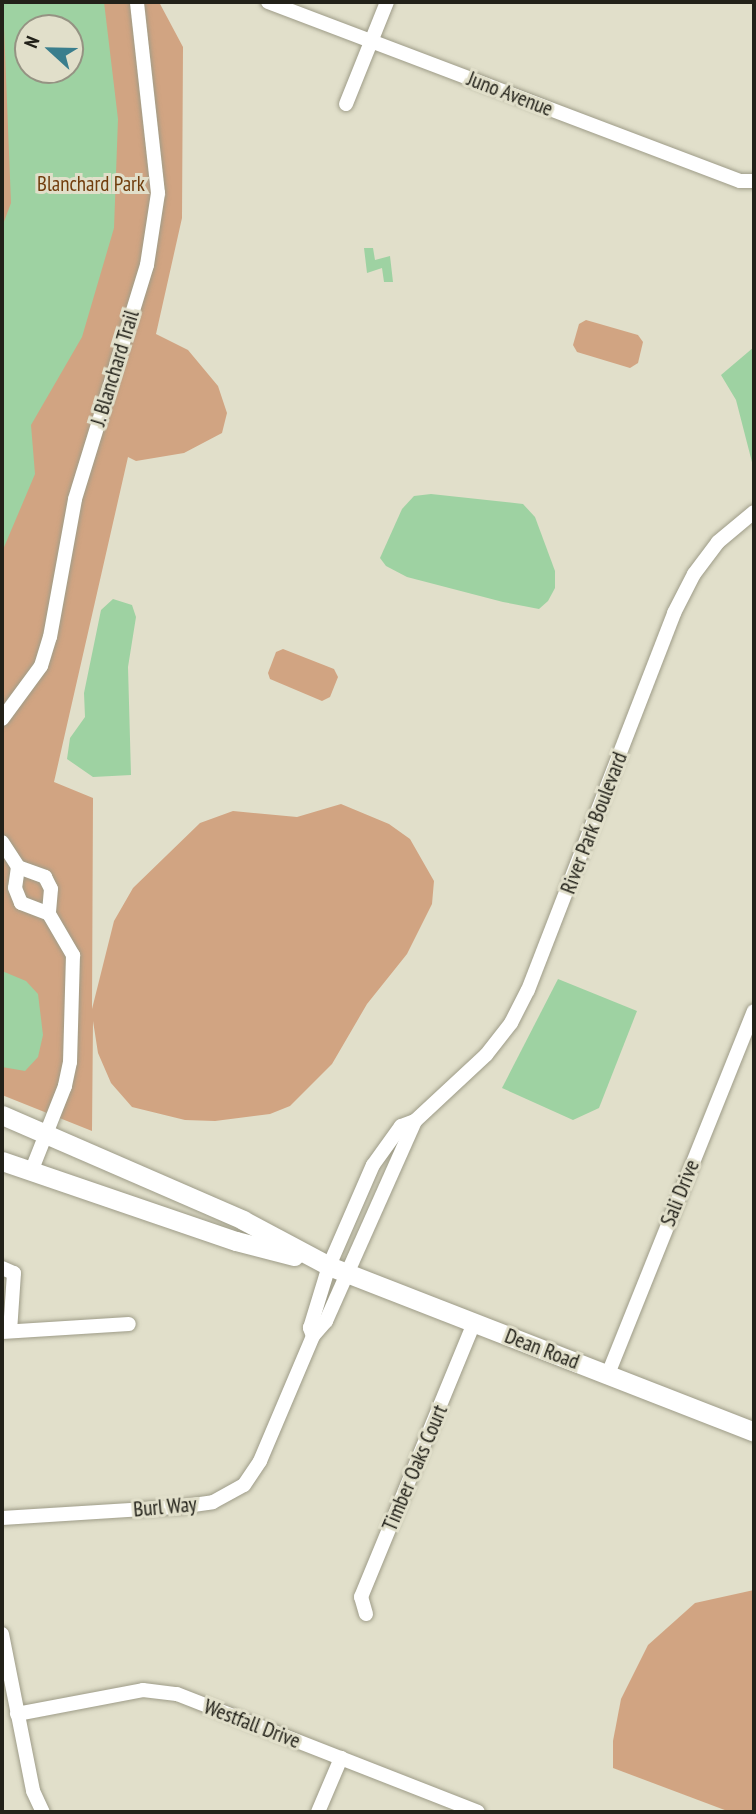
<!DOCTYPE html>
<html>
<head>
<meta charset="utf-8">
<style>
	body { margin:0 }
	#map { position:relative; width:756px; height:1814px; overflow:hidden; background:#e1dfca; font-family:"PT Sans Narrow",sans-serif }
	div>[style] { position:absolute }
	[style*='--x'] { left:calc(var(--x)*1px); top:calc(var(--y)*1px); width:calc(var(--w)*1px); rotate:calc(var(--a)*1deg) }
	.green>* { inset:0; background:#d1a482 }
	.water>* { inset:0; background:#9ed2a2 }
	.roads { filter:drop-shadow(0 0 2px #9e9c88) drop-shadow(0 0 2px #9e9c88) }
	.minor>* { height:14px; margin:-7px; padding:0 7px; transform-origin:7px; border-radius:7px; background:#fff }
	.secondary>* { height:19px; margin:-9.5px; padding:0 9.5px; transform-origin:9.5px; border-radius:9.5px; background:#fff }
	span { translate:-50% -50%; white-space:nowrap; text-align:center; line-height:1.15; -webkit-text-stroke:6px #e1dfca; paint-order:stroke }
	.street-label { font-size:21px; color:#222119 }
	.park-label { font-size:21px; color:#713d0d }
	.frame { position:absolute; inset:0; border:4px solid #222119; pointer-events:none }
	.north { position:absolute; left:14px; top:14px; width:70px; height:70px; box-sizing:border-box; background:#e1dfca; border:2px solid #959383; border-radius:50%; rotate:292deg; font-size:19px; font-weight:700; line-height:28px; text-align:center; color:#222119 }
	.north::after { content:''; display:block; margin:auto; width:24px; height:32px; background:#3a7e8d; clip-path:polygon(50% 0,100% 100%,50% 72%,0 100%) }
</style>
</head>
<body>
<div id="map">
	<div class="green">
		<div style="clip-path:polygon(evenodd,2px 2px,159px 2px,183px 47px,182px 218px,156px 334px,188px 350px,218px 386px,227px 413px,222px 433px,184px 453px,136px 461px,128px 457px,54px 782px,93px 798px,92px 1009px,114px 921px,133px 888px,200px 823px,233px 811px,297px 817px,341px 804px,389px 824px,410px 839px,434px 881px,432px 904px,407px 954px,367px 1004px,332px 1064px,290px 1106px,270px 1114px,215px 1121px,185px 1120px,132px 1107px,111px 1083px,98px 1053px,93px 1021px,92px 1131px,2px 1095px,2px 2px,28px 28px,70px 28px,70px 70px,28px 70px,28px 28px)"></div>
		<div style="clip-path:polygon(586px 320px,638px 335px,643px 342px,638px 363px,630px 368px,577px 352px,573px 345px,579px 324px)"></div>
		<div style="clip-path:polygon(283px 649px,334px 669px,338px 677px,330px 697px,322px 701px,270px 679px,268px 673px,276px 652px)"></div>
		<div style="clip-path:polygon(754px 1590px,754px 1812px,730px 1812px,613px 1768px,613px 1741px,621px 1699px,648px 1645px,695px 1603px)"></div>
	</div>
	<div class="water">
		<div style="clip-path:polygon(evenodd,3px 2px,104px 2px,118px 119px,114px 228px,82px 337px,31px 425px,35px 474px,2px 552px,2px 227px,11px 203px,3px 2px,70px 28px,70px 70px,28px 70px,28px 28px,70px 28px)"></div>
		<div style="clip-path:polygon(373px 248px,375px 260px,390px 256px,393px 282px,384px 282px,382px 268px,367px 273px,364px 248px)"></div>
		<div style="clip-path:polygon(754px 347px,754px 470px,736px 400px,721px 375px)"></div>
		<div style="clip-path:polygon(431px 494px,523px 504px,535px 517px,555px 571px,555px 588px,548px 601px,539px 609px,503px 602px,407px 577px,386px 566px,380px 558px,402px 509px,414px 496px)"></div>
		<div style="clip-path:polygon(113px 599px,132px 605px,136px 617px,128px 667px,131px 775px,93px 777px,67px 759px,70px 738px,85px 717px,84px 693px,101px 610px)"></div>
		<div style="clip-path:polygon(2px 971px,26px 981px,38px 994px,43px 1035px,38px 1057px,25px 1071px,2px 1067px)"></div>
		<div style="clip-path:polygon(558px 979px,637px 1011px,599px 1108px,573px 1120px,502px 1088px)"></div>
	</div>
	<div class="roads">
		<div class="minor">
			<div style="--x:268;--y:2;--w:505;--a:20.77"></div>
			<div style="--x:740;--y:181;--w:14;--a:0"></div>
			<div style="--x:346;--y:104;--w:110;--a:-68.1"></div>
			<div style="--x:2;--y:719;--w:66;--a:-53.7"></div>
			<div style="--x:41;--y:666;--w:30;--a:-73"></div>
			<div style="--x:50;--y:637;--w:140;--a:-79.7"></div>
			<div style="--x:75;--y:499;--w:245;--a:-72.9"></div>
			<div style="--x:147;--y:265;--w:73;--a:-81.3"></div>
			<div style="--x:158;--y:193;--w:192;--a:-96.3"></div>
			<div style="--x:2;--y:842;--w:30;--a:57"></div>
			<div style="--x:18;--y:867;--w:21;--a:98"></div>
			<div style="--x:15;--y:888;--w:16;--a:68"></div>
			<div style="--x:21;--y:903;--w:30;--a:21"></div>
			<div style="--x:18;--y:867;--w:29;--a:20"></div>
			<div style="--x:45;--y:877;--w:13;--a:63"></div>
			<div style="--x:51;--y:889;--w:25;--a:95"></div>
			<div style="--x:49;--y:914;--w:48;--a:59.7"></div>
			<div style="--x:73;--y:955;--w:107;--a:91.6"></div>
			<div style="--x:70;--y:1062;--w:25;--a:102"></div>
			<div style="--x:65;--y:1086;--w:92;--a:111.6"></div>
			<div style="--x:2;--y:1268;--w:13;--a:23"></div>
			<div style="--x:14;--y:1273;--w:58;--a:93.9"></div>
			<div style="--x:2;--y:1332;--w:127;--a:-3.6"></div>
			<div style="--x:313;--y:1336;--w:9;--a:-111"></div>
			<div style="--x:310;--y:1328;--w:65;--a:-73"></div>
			<div style="--x:329;--y:1266;--w:110;--a:-66.5"></div>
			<div style="--x:373;--y:1165;--w:48;--a:-54.3"></div>
			<div style="--x:401;--y:1126;--w:15;--a:-20"></div>
			<div style="--x:415;--y:1121;--w:97;--a:-42.9"></div>
			<div style="--x:486;--y:1055;--w:41;--a:-52"></div>
			<div style="--x:511;--y:1023;--w:37;--a:-63"></div>
			<div style="--x:528;--y:990;--w:404;--a:-68.8"></div>
			<div style="--x:674;--y:613;--w:44;--a:-62.9"></div>
			<div style="--x:694;--y:574;--w:40;--a:-53"></div>
			<div style="--x:718;--y:542;--w:47;--a:-39.8"></div>
			<div style="--x:608;--y:1374;--w:391;--a:-68.1"></div>
			<div style="--x:2;--y:1518;--w:177;--a:-3.6"></div>
			<div style="--x:179;--y:1507;--w:34;--a:-8"></div>
			<div style="--x:213;--y:1502;--w:35;--a:-29"></div>
			<div style="--x:244;--y:1485;--w:29;--a:-56"></div>
			<div style="--x:260;--y:1461;--w:136;--a:-67"></div>
			<div style="--x:313;--y:1336;--w:20;--a:-49"></div>
			<div style="--x:326;--y:1321;--w:219;--a:-66"></div>
			<div style="--x:366;--y:1614;--w:18;--a:-106"></div>
			<div style="--x:361;--y:1597;--w:296;--a:-67.6"></div>
			<div style="--x:2;--y:1634;--w:160;--a:78.8"></div>
			<div style="--x:33;--y:1791;--w:23;--a:65"></div>
			<div style="--x:17;--y:1714;--w:128;--a:-10.8"></div>
			<div style="--x:143;--y:1690;--w:34;--a:7"></div>
			<div style="--x:177;--y:1694;--w:323;--a:21.4"></div>
			<div style="--x:318;--y:1812;--w:59;--a:-66.9"></div>
		</div>
		<div class="secondary">
			<div style="--x:2;--y:1115;--w:263;--a:23.5"></div>
			<div style="--x:243;--y:1220;--w:98;--a:28.1"></div>
			<div style="--x:329;--y:1266;--w:456;--a:21.3"></div>
			<div style="--x:2;--y:1161;--w:247;--a:18.9"></div>
			<div style="--x:236;--y:1241;--w:60;--a:14.5"></div>
		</div>
	</div>
	<div class="street-label">
		<span style="left:510px;top:94px;rotate:21deg">Juno Avenue</span>
		<span style="left:115px;top:368px;rotate:-73deg">J. Blanchard Trail</span>
		<span style="left:594px;top:823px;rotate:-69deg">River Park Boulevard</span>
		<span style="left:680px;top:1193px;rotate:-68deg">Sali Drive</span>
		<span style="left:542px;top:1349px;rotate:21deg">Dean Road</span>
		<span style="left:415px;top:1468px;rotate:-67deg">Timber Oaks Court</span>
		<span style="left:165px;top:1507px;rotate:-5deg">Burl Way</span>
		<span style="left:252px;top:1724px;rotate:21deg">Westfall Drive</span>
	</div>
	<div class="park-label">
		<span style="left:91px;top:184px">Blanchard Park</span>
	</div>
	<div class="frame"></div>
	<div class="north">N</div>
</div>
</body>
</html>
